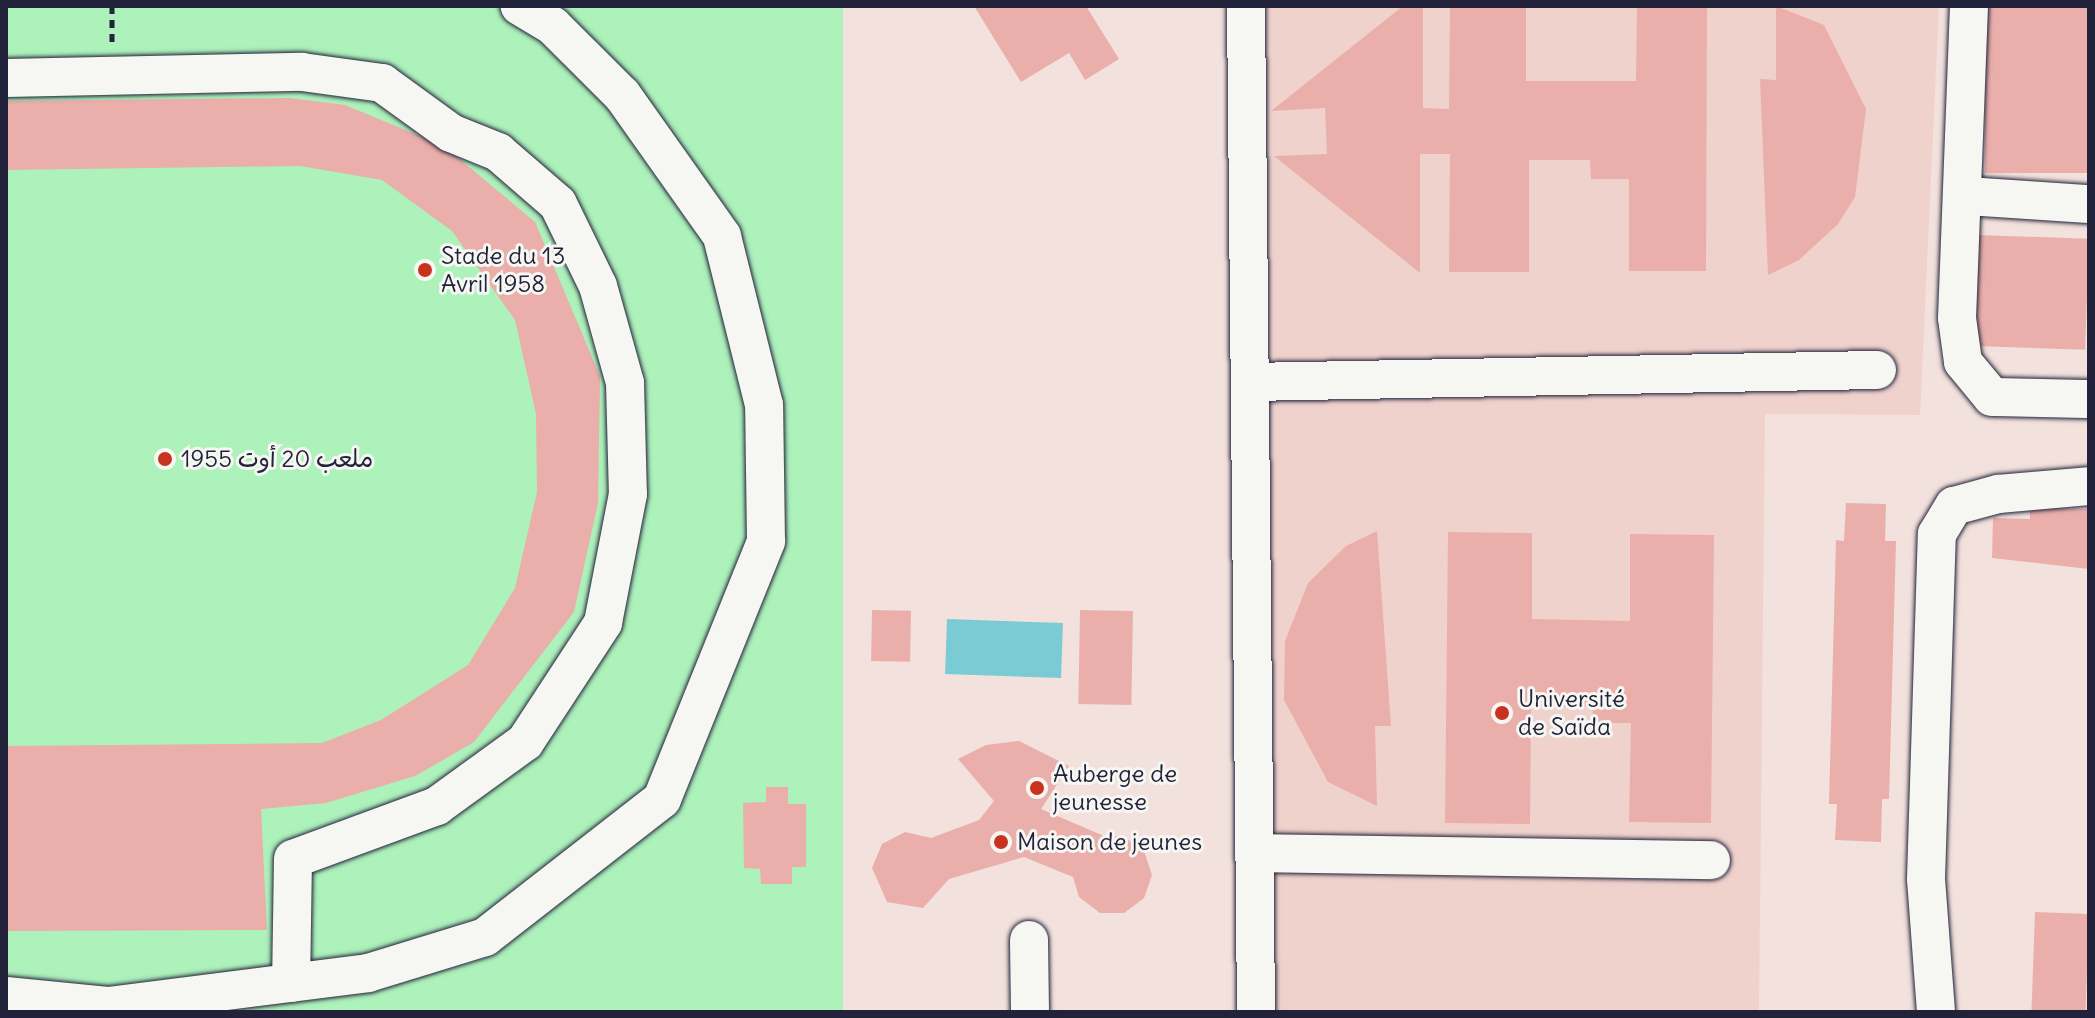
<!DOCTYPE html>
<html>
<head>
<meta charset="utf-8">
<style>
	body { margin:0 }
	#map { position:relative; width:2095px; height:1018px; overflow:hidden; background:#f2e1dc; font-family:Delius,"Playpen Sans Arabic",sans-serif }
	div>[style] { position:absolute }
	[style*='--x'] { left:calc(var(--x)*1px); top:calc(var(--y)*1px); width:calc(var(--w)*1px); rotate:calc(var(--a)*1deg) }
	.built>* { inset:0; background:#f0d2cd }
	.green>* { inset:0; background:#adf1bb; transform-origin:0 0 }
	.water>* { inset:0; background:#7acbd3; transform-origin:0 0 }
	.building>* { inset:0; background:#eaafaa; transform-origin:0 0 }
	.path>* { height:5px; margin-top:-2.5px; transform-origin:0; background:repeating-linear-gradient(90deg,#22223b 0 8px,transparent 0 14px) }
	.roads { filter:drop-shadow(0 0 2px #22223b) drop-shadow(0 0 2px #22223b) }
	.minor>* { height:38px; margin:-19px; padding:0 19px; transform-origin:19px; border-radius:19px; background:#f6f6f2 }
	.dots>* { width:22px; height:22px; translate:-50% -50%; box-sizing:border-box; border:4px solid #f6f6f2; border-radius:50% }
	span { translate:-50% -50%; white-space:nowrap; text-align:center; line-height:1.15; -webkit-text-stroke:6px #f6f6f2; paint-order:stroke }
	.poi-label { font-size:24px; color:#22223b }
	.left { translate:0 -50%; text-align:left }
	.frame { position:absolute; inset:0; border:8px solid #22223b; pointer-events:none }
</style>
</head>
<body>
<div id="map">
	<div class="built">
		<div style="clip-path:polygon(1231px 6px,1939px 6px,1920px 415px,1765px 414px,1759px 1012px,1247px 1012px)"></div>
	</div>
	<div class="green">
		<div style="left:6px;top:6px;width:837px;height:1006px"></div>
	</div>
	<div class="water">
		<div style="left:947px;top:619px;width:116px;height:55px;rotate:2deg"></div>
	</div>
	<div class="building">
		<div style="clip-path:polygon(974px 6px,1086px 6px,1119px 59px,1085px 80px,1069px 53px,1021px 82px)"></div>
		<div style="clip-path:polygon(1403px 6px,1423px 6px,1423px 108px,1449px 109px,1450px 6px,1526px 6px,1526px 81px,1636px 81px,1637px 6px,1707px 6px,1706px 271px,1629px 271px,1629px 179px,1591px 179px,1590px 160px,1529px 160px,1529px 272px,1449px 272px,1450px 154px,1420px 154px,1420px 273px,1274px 156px,1327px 154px,1325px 108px,1271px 111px)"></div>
		<div style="clip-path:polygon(1776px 6px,1824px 25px,1866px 109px,1855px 197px,1838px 224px,1799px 260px,1768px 275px,1760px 79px,1776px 80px)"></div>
		<div style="left:1985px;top:6px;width:104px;height:167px"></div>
		<div style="clip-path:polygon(290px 98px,345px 105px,444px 146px,535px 222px,600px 376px,598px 503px,574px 612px,474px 742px,415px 776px,326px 803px,261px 809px,267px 930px,6px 931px,6px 746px,322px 743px,381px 720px,468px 665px,515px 588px,537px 492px,536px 414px,515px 320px,452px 231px,382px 180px,300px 166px,6px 170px,6px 101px)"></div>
		<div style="left:1979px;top:235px;width:110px;height:111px;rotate:2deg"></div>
		<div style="clip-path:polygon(1846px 503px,1886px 504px,1885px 541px,1896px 541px,1889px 799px,1882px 799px,1881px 842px,1835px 840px,1837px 804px,1829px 804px,1836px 540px,1844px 541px)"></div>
		<div style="clip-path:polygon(2030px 508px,2089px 509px,2089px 569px,1992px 558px,1993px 518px,2030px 519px)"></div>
		<div style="clip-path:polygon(1377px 531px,1391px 726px,1375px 726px,1377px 806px,1328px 782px,1284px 700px,1285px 641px,1308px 583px,1346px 546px)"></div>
		<div style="clip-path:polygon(1448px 532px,1532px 533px,1532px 619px,1630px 621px,1630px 534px,1714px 535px,1711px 823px,1629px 822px,1631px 723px,1592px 723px,1593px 707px,1531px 707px,1530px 824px,1445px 823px)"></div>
		<div style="left:872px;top:610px;width:39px;height:51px;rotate:1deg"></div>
		<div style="left:1080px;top:610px;width:53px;height:94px;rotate:1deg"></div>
		<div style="clip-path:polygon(1019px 741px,1069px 766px,1041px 809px,1104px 836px,1123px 836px,1144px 851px,1152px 875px,1144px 898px,1124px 913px,1100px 913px,1079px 897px,1073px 877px,1024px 857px,949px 879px,923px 908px,887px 902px,872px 868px,882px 844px,905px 832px,931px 838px,979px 820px,994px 801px,958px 759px,986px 745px)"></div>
		<div style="clip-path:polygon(766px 787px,788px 787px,788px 804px,806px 804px,806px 867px,792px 867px,792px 884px,761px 884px,760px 869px,744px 868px,743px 803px,766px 802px)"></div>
		<div style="left:2035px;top:912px;width:54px;height:100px;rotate:2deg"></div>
	</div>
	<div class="path">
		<div style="--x:112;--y:6;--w:37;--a:90"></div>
	</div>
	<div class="roads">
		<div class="minor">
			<div style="--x:1246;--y:6;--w:1006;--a:89.43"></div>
			<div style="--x:1969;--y:6;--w:312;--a:92.2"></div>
			<div style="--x:1957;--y:318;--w:44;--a:82.2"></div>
			<div style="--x:1963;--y:362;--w:45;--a:50.4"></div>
			<div style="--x:1992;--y:397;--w:97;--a:1.2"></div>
			<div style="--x:6;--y:78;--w:296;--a:-1.2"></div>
			<div style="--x:302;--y:72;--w:81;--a:7.8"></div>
			<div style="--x:382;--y:83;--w:85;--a:35.9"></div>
			<div style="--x:451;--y:133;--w:51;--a:22"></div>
			<div style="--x:498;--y:152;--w:79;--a:40.9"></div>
			<div style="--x:558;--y:204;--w:91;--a:64"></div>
			<div style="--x:598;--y:286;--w:101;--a:74.4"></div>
			<div style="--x:625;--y:383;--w:111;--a:88.5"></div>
			<div style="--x:628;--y:494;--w:131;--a:101"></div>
			<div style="--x:603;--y:623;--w:142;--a:123.2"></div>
			<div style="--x:525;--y:742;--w:109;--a:144"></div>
			<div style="--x:437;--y:806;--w:153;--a:159.8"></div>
			<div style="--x:293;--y:859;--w:124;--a:90.9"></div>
			<div style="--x:1967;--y:196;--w:122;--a:3.8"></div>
			<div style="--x:1250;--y:382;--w:627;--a:-1.1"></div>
			<div style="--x:1254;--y:853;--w:457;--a:0.9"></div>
			<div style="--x:1029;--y:940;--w:72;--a:89.2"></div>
			<div style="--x:6;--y:996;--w:102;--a:5.6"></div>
			<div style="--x:108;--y:1006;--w:262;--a:-7.2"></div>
			<div style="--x:368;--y:973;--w:122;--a:-17.1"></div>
			<div style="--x:485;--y:937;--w:224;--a:-37.9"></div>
			<div style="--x:662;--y:799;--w:278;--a:-68"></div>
			<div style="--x:766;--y:541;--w:136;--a:-90.8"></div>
			<div style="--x:764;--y:405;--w:174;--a:-104"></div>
			<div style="--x:722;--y:236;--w:173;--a:-125.3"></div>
			<div style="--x:622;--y:95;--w:98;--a:-135"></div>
			<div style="--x:553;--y:26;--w:39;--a:-149"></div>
			<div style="--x:1936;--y:1012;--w:133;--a:-94.3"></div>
			<div style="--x:1926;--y:879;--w:345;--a:-88.2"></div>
			<div style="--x:1937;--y:534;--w:33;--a:-59"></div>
			<div style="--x:1954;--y:506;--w:46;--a:-15.3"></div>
			<div style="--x:1998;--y:494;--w:91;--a:-5"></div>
		</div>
	</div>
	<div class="dots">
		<div style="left:425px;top:270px;background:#c8321e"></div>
		<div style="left:165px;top:459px;background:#c8321e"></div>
		<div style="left:1502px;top:713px;background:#c8321e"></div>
		<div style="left:1037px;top:788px;background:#c8321e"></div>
		<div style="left:1001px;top:842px;background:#c8321e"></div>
	</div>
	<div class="poi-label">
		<span class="left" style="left:441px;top:270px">Stade du 13<br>Avril 1958</span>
		<span class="left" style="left:181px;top:459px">ملعب 20 أوت 1955</span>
		<span class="left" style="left:1518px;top:713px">Université<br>de Saïda</span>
		<span class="left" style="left:1053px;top:788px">Auberge de<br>jeunesse</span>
		<span class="left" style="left:1017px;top:842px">Maison de jeunes</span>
	</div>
	<div class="frame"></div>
</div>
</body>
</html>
